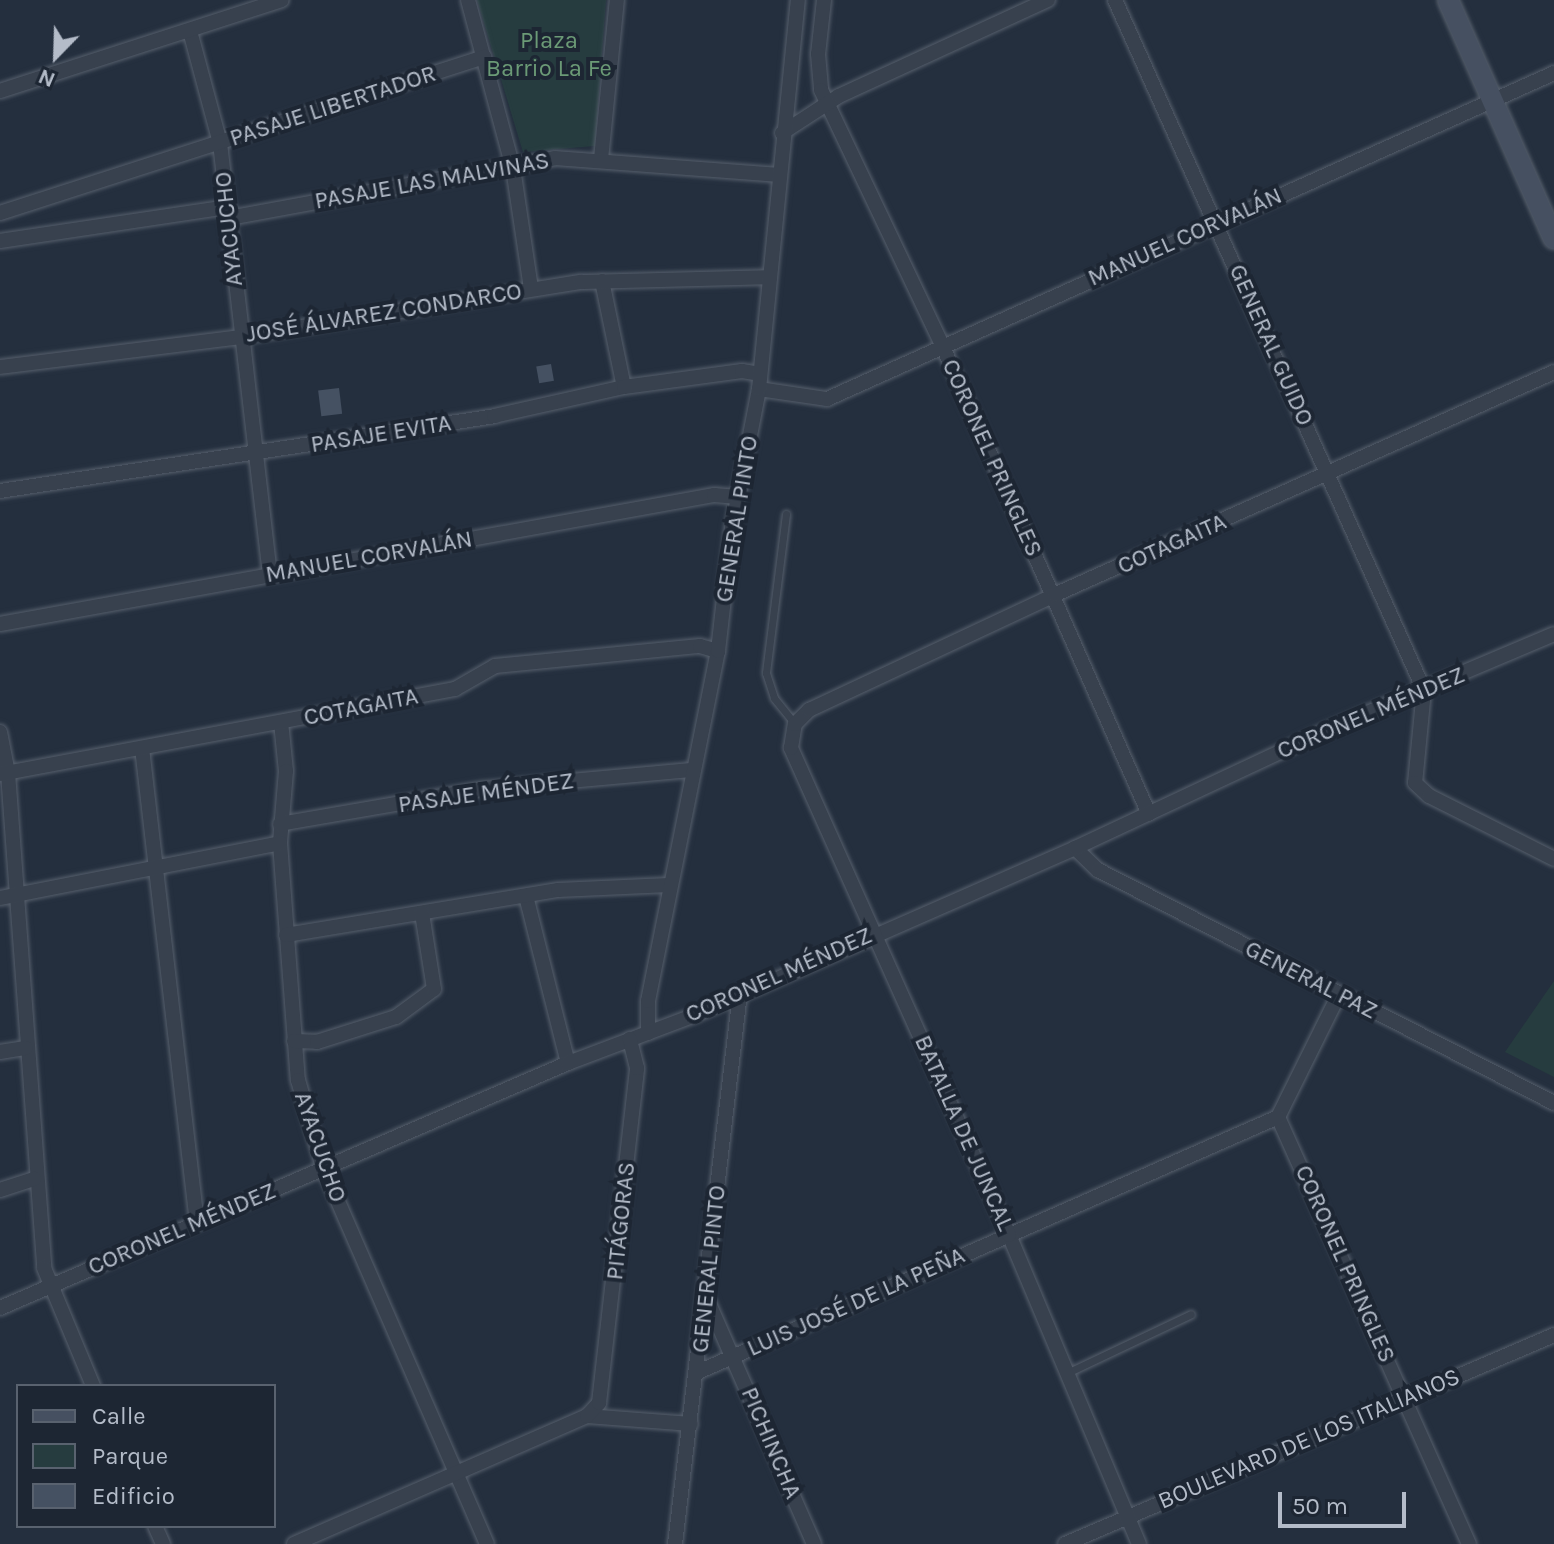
<!DOCTYPE html>
<html>
<head>
<meta charset="utf-8">
<style>
	body { margin:0 }
	#map { position:relative; width:1554px; height:1544px; overflow:hidden; background:#242f3e; font-family:Karla,sans-serif }
	div>[style] { position:absolute }
	[style*='--x'] { left:calc(var(--x)*1px); top:calc(var(--y)*1px); width:calc(var(--w)*1px); rotate:calc(var(--a)*1deg) }
	.green>* { inset:0; background:#263c3f }
	.building>* { inset:0; background:#455162; transform-origin:0 0 }
	.roads { filter:drop-shadow(0 0 2px #565f6c) drop-shadow(0 0 2px #565f6c) }
	.service>* { height:7px; margin:-3.5px; padding:0 3.5px; transform-origin:3.5px; border-radius:3.5px; background:#38414e }
	.minor>* { height:14px; margin:-7px; padding:0 7px; transform-origin:7px; border-radius:7px; background:#38414e }
	.secondary>* { height:20px; margin:-10px; padding:0 10px; transform-origin:10px; border-radius:10px; background:#465061 }
	span { translate:-50% -50%; white-space:nowrap; text-align:center; line-height:1.15; -webkit-text-stroke:8px #1d2633; paint-order:stroke }
	.park-label { font-size:24px; color:#6b9a76 }
	.street-label { font-size:24px; color:#b4bcc9 }
	.legend { position:absolute; left:16px; top:1384px; width:260px; height:144px; box-sizing:border-box; background:#1d2633; border:2px solid #59626f; margin:0; padding:10px 14px; list-style:none; font-size:24px; color:#b4bcc9 }
	.legend li { display:flex; align-items:center; gap:16px; height:40px }
	.legend b { width:40px; border:2px solid #59626f }
	.north { position:absolute; left:16px; top:16px; width:80px; height:80px; -webkit-text-stroke:6px #1d2633; paint-order:stroke; rotate:203deg; font-size:22px; font-weight:700; line-height:32px; text-align:center; color:#b4bcc9 }
	.north::after { content:''; display:block; margin:auto; width:28px; height:36px; background:#b4bcc9; clip-path:polygon(50% 0,100% 100%,50% 72%,0 100%) }
	.scale { position:absolute; left:1278px; top:1492px; width:128px; height:36px; box-sizing:border-box; border:4px solid #b4bcc9; border-top:0; padding-left:10px; font-size:24px; line-height:28px; white-space:nowrap; color:#b4bcc9; -webkit-text-stroke:6px #1d2633; paint-order:stroke }
</style>
</head>
<body>
<div id="map">
	<div class="green">
		<div style="clip-path:polygon(477px 0,606px 0,595px 146px,523px 152px)"></div>
		<div style="clip-path:polygon(1554px 981px,1554px 1077px,1505px 1052px)"></div>
	</div>
	<div class="building">
		<div style="left:551px;top:364px;width:17px;height:15px;rotate:80deg"></div>
		<div style="left:339px;top:388px;width:26px;height:21px;rotate:83deg"></div>
	</div>
	<div class="roads">
		<div class="service">
			<div style="--x:786;--y:514;--w:160;--a:97.2"></div>
			<div style="--x:766;--y:673;--w:26;--a:72"></div>
			<div style="--x:774;--y:698;--w:33;--a:51"></div>
			<div style="--x:1067;--y:1373;--w:137;--a:-25.4"></div>
		</div>
		<div class="minor">
			<div style="--x:468;--y:0;--w:174;--a:75"></div>
			<div style="--x:513;--y:168;--w:122;--a:81.5"></div>
			<div style="--x:824;--y:0;--w:54;--a:96.3"></div>
			<div style="--x:818;--y:54;--w:36;--a:85"></div>
			<div style="--x:821;--y:90;--w:284;--a:64.6"></div>
			<div style="--x:943;--y:347;--w:510;--a:66.2"></div>
			<div style="--x:1115;--y:0;--w:756;--a:65.88"></div>
			<div style="--x:1424;--y:690;--w:93;--a:95.5"></div>
			<div style="--x:1415;--y:783;--w:19;--a:43"></div>
			<div style="--x:1429;--y:796;--w:140;--a:26.7"></div>
			<div style="--x:190;--y:31;--w:116;--a:75"></div>
			<div style="--x:220;--y:143;--w:434;--a:83.4"></div>
			<div style="--x:0;--y:91;--w:296;--a:-17.9"></div>
			<div style="--x:782;--y:133;--w:68;--a:-33"></div>
			<div style="--x:839;--y:96;--w:230;--a:-24.7"></div>
			<div style="--x:601;--y:159;--w:160;--a:-84.3"></div>
			<div style="--x:0;--y:213;--w:509;--a:-17.86"></div>
			<div style="--x:229;--y:218;--w:331;--a:-10.4"></div>
			<div style="--x:555;--y:158;--w:225;--a:4.3"></div>
			<div style="--x:0;--y:241;--w:231;--a:-8.5"></div>
			<div style="--x:602;--y:281;--w:108;--a:78.3"></div>
			<div style="--x:0;--y:367;--w:242;--a:-7.1"></div>
			<div style="--x:240;--y:337;--w:345;--a:-9.2"></div>
			<div style="--x:581;--y:282;--w:188;--a:-1.5"></div>
			<div style="--x:759;--y:389;--w:69;--a:8.4"></div>
			<div style="--x:827;--y:399;--w:797;--a:-24.15"></div>
			<div style="--x:0;--y:491;--w:500;--a:-8.6"></div>
			<div style="--x:494;--y:416;--w:133;--a:-12.6"></div>
			<div style="--x:624;--y:387;--w:119;--a:-7.7"></div>
			<div style="--x:742;--y:371;--w:18;--a:9"></div>
			<div style="--x:0;--y:624;--w:726;--a:-10.24"></div>
			<div style="--x:714;--y:495;--w:24;--a:5"></div>
			<div style="--x:281;--y:722;--w:49;--a:84.2"></div>
			<div style="--x:286;--y:771;--w:72;--a:94.8"></div>
			<div style="--x:280;--y:843;--w:238;--a:85.7"></div>
			<div style="--x:298;--y:1080;--w:91;--a:74"></div>
			<div style="--x:323;--y:1167;--w:411;--a:66.5"></div>
			<div style="--x:0;--y:732;--w:42;--a:79"></div>
			<div style="--x:8;--y:773;--w:496;--a:85.8"></div>
			<div style="--x:44;--y:1268;--w:128;--a:67.4"></div>
			<div style="--x:142;--y:748;--w:478;--a:83.4"></div>
			<div style="--x:0;--y:774;--w:463;--a:-10.6"></div>
			<div style="--x:455;--y:689;--w:46;--a:-29.9"></div>
			<div style="--x:495;--y:666;--w:206;--a:-5.6"></div>
			<div style="--x:700;--y:646;--w:19;--a:16"></div>
			<div style="--x:280;--y:824;--w:205;--a:-9.8"></div>
			<div style="--x:482;--y:789;--w:211;--a:-5.2"></div>
			<div style="--x:1075;--y:848;--w:32;--a:44"></div>
			<div style="--x:1098;--y:870;--w:512;--a:27.07"></div>
			<div style="--x:526;--y:896;--w:172;--a:75.9"></div>
			<div style="--x:0;--y:898;--w:285;--a:-11.1"></div>
			<div style="--x:286;--y:935;--w:276;--a:-9.4"></div>
			<div style="--x:558;--y:890;--w:111;--a:-2.6"></div>
			<div style="--x:648;--y:1033;--w:32;--a:-90"></div>
			<div style="--x:648;--y:1001;--w:357;--a:-78.7"></div>
			<div style="--x:718;--y:651;--w:124;--a:-83.5"></div>
			<div style="--x:732;--y:528;--w:142;--a:-79"></div>
			<div style="--x:759;--y:389;--w:391;--a:-84.3"></div>
			<div style="--x:294;--y:1041;--w:23;--a:2"></div>
			<div style="--x:317;--y:1042;--w:83;--a:-17.6"></div>
			<div style="--x:396;--y:1017;--w:47;--a:-36.4"></div>
			<div style="--x:434;--y:989;--w:77;--a:-99"></div>
			<div style="--x:0;--y:1052;--w:26;--a:-9"></div>
			<div style="--x:1278;--y:1117;--w:468;--a:65.9"></div>
			<div style="--x:1278;--y:1117;--w:137;--a:-63.6"></div>
			<div style="--x:0;--y:1190;--w:36;--a:-18"></div>
			<div style="--x:707;--y:1299;--w:267;--a:66.4"></div>
			<div style="--x:0;--y:1308;--w:619;--a:-23.33"></div>
			<div style="--x:568;--y:1063;--w:136;--a:-20.7"></div>
			<div style="--x:695;--y:1015;--w:415;--a:-23.7"></div>
			<div style="--x:1075;--y:848;--w:278;--a:-25.1"></div>
			<div style="--x:1327;--y:730;--w:246;--a:-22.9"></div>
			<div style="--x:698;--y:1372;--w:634;--a:-23.73"></div>
			<div style="--x:587;--y:1416;--w:104;--a:4.4"></div>
			<div style="--x:155;--y:1526;--w:20;--a:66"></div>
			<div style="--x:294;--y:1544;--w:320;--a:-23.6"></div>
			<div style="--x:587;--y:1416;--w:18;--a:-47"></div>
			<div style="--x:599;--y:1403;--w:337;--a:-83.5"></div>
			<div style="--x:637;--y:1068;--w:30;--a:-104"></div>
			<div style="--x:675;--y:1544;--w:555;--a:-83.27"></div>
			<div style="--x:1065;--y:1544;--w:532;--a:-23.14"></div>
			<div style="--x:1139;--y:1544;--w:335;--a:-112.8"></div>
			<div style="--x:1009;--y:1235;--w:534;--a:-114.12"></div>
			<div style="--x:791;--y:748;--w:24;--a:-81"></div>
			<div style="--x:795;--y:724;--w:20;--a:-45"></div>
			<div style="--x:809;--y:710;--w:271;--a:-25.1"></div>
			<div style="--x:1054;--y:595;--w:547;--a:-24.04"></div>
		</div>
		<div class="secondary">
			<div style="--x:1448;--y:0;--w:261;--a:66.1"></div>
		</div>
	</div>
	<div class="park-label">
		<span style="left:549px;top:55px">Plaza<br>Barrio La Fe</span>
	</div>
	<div class="street-label">
		<span style="left:333px;top:106px;rotate:-18deg">PASAJE LIBERTADOR</span>
		<span style="left:432px;top:181px;rotate:-10deg">PASAJE LAS MALVINAS</span>
		<span style="left:229px;top:229px;rotate:-96deg">AYACUCHO</span>
		<span style="left:1185px;top:237px;rotate:-24deg">MANUEL CORVALÁN</span>
		<span style="left:384px;top:313px;rotate:-9deg">JOSÉ ÁLVAREZ CONDARCO</span>
		<span style="left:1271px;top:345px;rotate:66deg">GENERAL GUIDO</span>
		<span style="left:381px;top:434px;rotate:-9deg">PASAJE EVITA</span>
		<span style="left:992px;top:458px;rotate:66deg">CORONEL PRINGLES</span>
		<span style="left:737px;top:519px;rotate:-81deg">GENERAL PINTO</span>
		<span style="left:1172px;top:544px;rotate:-24deg">COTAGAITA</span>
		<span style="left:369px;top:557px;rotate:-10deg">MANUEL CORVALÁN</span>
		<span style="left:361px;top:707px;rotate:-11deg">COTAGAITA</span>
		<span style="left:1371px;top:713px;rotate:-23deg">CORONEL MÉNDEZ</span>
		<span style="left:486px;top:793px;rotate:-8deg">PASAJE MÉNDEZ</span>
		<span style="left:779px;top:975px;rotate:-24deg">CORONEL MÉNDEZ</span>
		<span style="left:1311px;top:980px;rotate:27deg">GENERAL PAZ</span>
		<span style="left:964px;top:1133px;rotate:66deg">BATALLA DE JUNCAL</span>
		<span style="left:320px;top:1147px;rotate:71deg">AYACUCHO</span>
		<span style="left:621px;top:1221px;rotate:-84deg">PITÁGORAS</span>
		<span style="left:182px;top:1229px;rotate:-23deg">CORONEL MÉNDEZ</span>
		<span style="left:1345px;top:1264px;rotate:66deg">CORONEL PRINGLES</span>
		<span style="left:709px;top:1269px;rotate:-84deg">GENERAL PINTO</span>
		<span style="left:856px;top:1302px;rotate:-24deg">LUIS JOSÉ DE LA PEÑA</span>
		<span style="left:1309px;top:1439px;rotate:-23deg">BOULEVARD DE LOS ITALIANOS</span>
		<span style="left:771px;top:1443px;rotate:67deg">PICHINCHA</span>
	</div>
	<ul class="legend">
	<li><b style="height:10px;background:#465061"></b>Calle</li>
	<li><b style="height:22px;background:#263c3f"></b>Parque</li>
	<li><b style="height:22px;background:#455162"></b>Edificio</li>
	</ul>
	<div class="north">N</div>
	<div class="scale">50 m</div>
</div>
</body>
</html>
